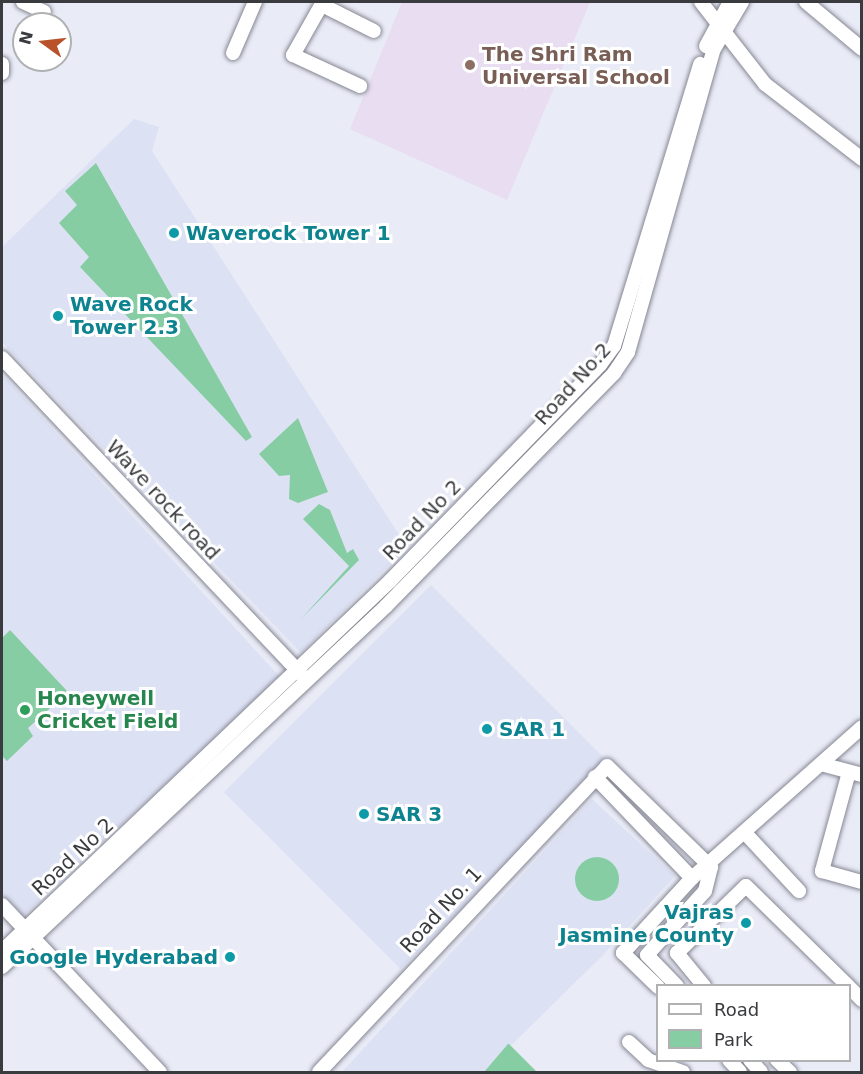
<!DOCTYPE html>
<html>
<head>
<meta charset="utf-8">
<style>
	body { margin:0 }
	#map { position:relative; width:863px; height:1074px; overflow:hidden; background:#e9ebf7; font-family:"DejaVu Sans",sans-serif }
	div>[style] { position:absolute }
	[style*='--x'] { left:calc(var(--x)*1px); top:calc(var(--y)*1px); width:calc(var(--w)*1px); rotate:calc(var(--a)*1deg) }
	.built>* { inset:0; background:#dde1f4; transform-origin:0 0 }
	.education>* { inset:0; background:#e8ddf1 }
	.green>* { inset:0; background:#87cda4 }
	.round { border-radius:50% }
	.roads { filter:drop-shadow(0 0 2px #858792) drop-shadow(0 0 2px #858792) }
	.minor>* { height:14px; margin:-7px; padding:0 7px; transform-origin:7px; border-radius:7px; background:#fff }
	.dots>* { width:16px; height:16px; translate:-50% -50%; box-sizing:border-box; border:3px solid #fff; border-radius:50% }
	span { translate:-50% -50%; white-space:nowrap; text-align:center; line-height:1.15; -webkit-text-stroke:6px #fff; paint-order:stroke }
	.education-label { font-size:20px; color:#785e54; font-weight:700 }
	.left { translate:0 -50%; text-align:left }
	.culture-label { font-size:20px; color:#0d838f; font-weight:700 }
	.right { translate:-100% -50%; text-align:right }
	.street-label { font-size:20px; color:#3a3b3f }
	.leisure-label { font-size:20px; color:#27864d; font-weight:700 }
	.frame { position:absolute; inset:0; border:3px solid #3a3b3f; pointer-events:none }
	.legend { position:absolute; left:656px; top:984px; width:195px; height:78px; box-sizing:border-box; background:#fff; border:2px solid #b0b1b2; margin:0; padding:8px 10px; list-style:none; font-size:18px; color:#3a3b3f }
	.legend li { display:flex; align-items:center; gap:12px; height:30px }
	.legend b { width:30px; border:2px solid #b0b1b2 }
	.north { position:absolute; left:12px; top:12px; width:60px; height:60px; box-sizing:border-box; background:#fff; border:2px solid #b0b1b2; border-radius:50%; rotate:285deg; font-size:16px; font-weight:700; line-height:24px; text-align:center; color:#3a3b3f }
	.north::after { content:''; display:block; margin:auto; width:21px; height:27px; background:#b9522b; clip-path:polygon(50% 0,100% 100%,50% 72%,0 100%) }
</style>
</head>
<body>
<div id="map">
	<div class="built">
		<div style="clip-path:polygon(134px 119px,159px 127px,152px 151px,407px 547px,301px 653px,2px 342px,2px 247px)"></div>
		<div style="clip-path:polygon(2px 374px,280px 677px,23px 916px,2px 893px)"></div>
		<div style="left:431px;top:585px;width:250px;height:293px;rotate:45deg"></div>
		<div style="clip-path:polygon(592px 799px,675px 876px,603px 955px,484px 1072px,342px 1072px)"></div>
	</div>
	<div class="education">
		<div style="clip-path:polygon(402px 2px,590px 2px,507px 200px,350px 129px)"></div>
	</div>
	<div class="green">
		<div style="clip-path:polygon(96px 163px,252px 437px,246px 441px,80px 267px,89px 257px,59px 223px,77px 205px,65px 191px)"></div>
		<div style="clip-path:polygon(298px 418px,328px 492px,298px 503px,289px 499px,290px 475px,279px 476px,259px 454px)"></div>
		<div style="clip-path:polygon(319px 504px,330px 510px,347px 553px,353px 549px,359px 560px,301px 619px,349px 566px,303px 519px)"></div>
		<div style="clip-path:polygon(10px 630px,68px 692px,28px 728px,33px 736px,7px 761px,2px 756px,2px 638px)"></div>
		<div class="round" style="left:575px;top:857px;width:44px;height:44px"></div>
		<div style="clip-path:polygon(508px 1044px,509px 1044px,537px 1072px,484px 1072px)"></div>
	</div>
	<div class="roads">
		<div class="minor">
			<div style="--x:23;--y:2;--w:23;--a:25"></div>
			<div style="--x:323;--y:2;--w:61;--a:119.5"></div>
			<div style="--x:293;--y:55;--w:74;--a:24.8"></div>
			<div style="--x:701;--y:2;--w:104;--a:52"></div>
			<div style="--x:765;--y:84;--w:123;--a:37.7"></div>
			<div style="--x:806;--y:2;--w:73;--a:40"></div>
			<div style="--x:322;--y:5;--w:58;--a:26.6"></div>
			<div style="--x:706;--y:46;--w:50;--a:-61.4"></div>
			<div style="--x:233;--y:53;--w:56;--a:-66.7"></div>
			<div style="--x:2;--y:64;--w:9;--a:90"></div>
			<div style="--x:2;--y:358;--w:436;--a:46.6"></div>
			<div style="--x:821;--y:764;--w:42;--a:15"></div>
			<div style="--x:849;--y:772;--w:103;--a:105.3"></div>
			<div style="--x:822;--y:871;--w:41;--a:15.4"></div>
			<div style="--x:595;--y:777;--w:140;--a:46.2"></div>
			<div style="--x:746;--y:834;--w:78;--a:47.1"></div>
			<div style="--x:2;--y:905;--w:230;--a:46.6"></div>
			<div style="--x:2;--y:951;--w:536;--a:-43.64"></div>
			<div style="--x:390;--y:581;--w:301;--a:-45.8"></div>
			<div style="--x:600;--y:365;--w:24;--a:-54"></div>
			<div style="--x:614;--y:346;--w:295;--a:-73"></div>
			<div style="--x:2;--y:967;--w:527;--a:-43.23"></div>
			<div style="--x:386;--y:606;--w:326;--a:-45.6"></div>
			<div style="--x:614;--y:373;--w:25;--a:-56"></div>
			<div style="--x:628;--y:352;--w:315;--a:-74.2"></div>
			<div style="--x:714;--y:49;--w:55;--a:-59.2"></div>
			<div style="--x:677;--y:986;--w:43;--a:-134.1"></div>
			<div style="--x:647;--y:955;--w:86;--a:-47.8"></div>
			<div style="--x:705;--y:891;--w:25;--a:-76"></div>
			<div style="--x:704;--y:986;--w:43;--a:-129.3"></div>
			<div style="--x:677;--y:953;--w:96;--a:-44.2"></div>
			<div style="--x:746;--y:886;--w:143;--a:44.4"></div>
			<div style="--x:658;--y:987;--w:49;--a:-135.8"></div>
			<div style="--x:623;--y:953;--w:102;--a:-47.4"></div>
			<div style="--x:692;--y:878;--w:227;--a:-41.6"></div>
			<div style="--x:850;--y:988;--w:17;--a:45"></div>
			<div style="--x:629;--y:1042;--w:26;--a:43"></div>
			<div style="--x:648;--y:1060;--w:37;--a:19"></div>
			<div style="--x:729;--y:1060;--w:16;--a:47"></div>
			<div style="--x:750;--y:1060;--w:16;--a:47"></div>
			<div style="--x:777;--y:1060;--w:18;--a:43"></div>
			<div style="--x:319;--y:1072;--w:420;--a:-46.7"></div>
			<div style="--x:607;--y:766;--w:145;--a:44.2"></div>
		</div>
	</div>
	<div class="dots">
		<div style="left:470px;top:65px;background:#8d6e63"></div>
		<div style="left:174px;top:233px;background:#0f9aa8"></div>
		<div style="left:58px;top:316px;background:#0f9aa8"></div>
		<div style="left:25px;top:710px;background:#2e9e5b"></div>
		<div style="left:487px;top:729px;background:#0f9aa8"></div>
		<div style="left:364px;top:814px;background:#0f9aa8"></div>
		<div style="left:746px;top:923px;background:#0f9aa8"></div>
		<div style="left:230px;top:957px;background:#0f9aa8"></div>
	</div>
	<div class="education-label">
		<span class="left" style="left:482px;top:66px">The Shri Ram<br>Universal School</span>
	</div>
	<div class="culture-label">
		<span class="left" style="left:186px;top:233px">Waverock Tower 1</span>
		<span class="left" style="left:70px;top:316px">Wave Rock<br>Tower 2.3</span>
		<span class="left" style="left:499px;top:729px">SAR 1</span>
		<span class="left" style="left:376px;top:814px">SAR 3</span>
		<span class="right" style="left:734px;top:924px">Vajras<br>Jasmine County</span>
		<span class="right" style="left:218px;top:957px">Google Hyderabad</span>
	</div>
	<div class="street-label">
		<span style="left:573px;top:384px;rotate:-48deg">Road No.2</span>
		<span style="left:163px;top:500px;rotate:47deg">Wave rock road</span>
		<span style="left:422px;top:520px;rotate:-46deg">Road No 2</span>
		<span style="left:73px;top:857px;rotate:-43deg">Road No 2</span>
		<span style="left:441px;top:910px;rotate:-47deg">Road No. 1</span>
	</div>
	<div class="leisure-label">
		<span class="left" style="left:37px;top:710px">Honeywell<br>Cricket Field</span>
	</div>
	<div class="frame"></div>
	<ul class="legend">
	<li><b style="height:8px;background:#fff"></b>Road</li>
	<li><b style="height:16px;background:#87cda4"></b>Park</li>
	</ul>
	<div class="north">N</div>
</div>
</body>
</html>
